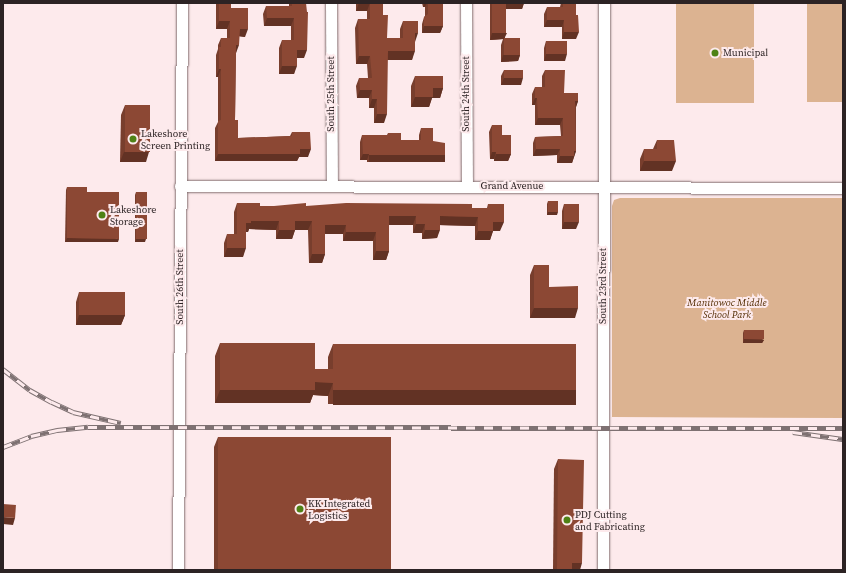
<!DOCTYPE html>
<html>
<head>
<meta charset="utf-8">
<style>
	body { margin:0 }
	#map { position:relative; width:846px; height:573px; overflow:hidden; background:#fdeaec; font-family:"Source Serif 4",serif }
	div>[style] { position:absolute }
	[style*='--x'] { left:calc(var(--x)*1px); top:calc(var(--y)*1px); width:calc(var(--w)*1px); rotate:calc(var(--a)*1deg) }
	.green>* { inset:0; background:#dcb391; transform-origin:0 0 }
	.roads { filter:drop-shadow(0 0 1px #816d6e) drop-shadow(0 0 1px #816d6e) }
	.minor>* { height:11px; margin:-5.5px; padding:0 5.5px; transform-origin:5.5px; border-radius:5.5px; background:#fff }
	.rail>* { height:4.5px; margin-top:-2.25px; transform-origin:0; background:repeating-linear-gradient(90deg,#fdeaec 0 9px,#7e7172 0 18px); box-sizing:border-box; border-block:1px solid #7e7172 }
	.wall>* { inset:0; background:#783e2d }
	.shaded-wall>* { inset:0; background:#623224; transform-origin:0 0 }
	.building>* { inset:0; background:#8c4834; transform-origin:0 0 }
	.dots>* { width:11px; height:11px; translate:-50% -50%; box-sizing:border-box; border:2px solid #fdeaec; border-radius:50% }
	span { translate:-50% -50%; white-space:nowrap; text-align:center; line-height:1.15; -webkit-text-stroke:4px #fdeaec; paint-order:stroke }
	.poi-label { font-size:10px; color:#2c2324 }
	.left { translate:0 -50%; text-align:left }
	.street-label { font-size:10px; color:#2c2324 }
	.park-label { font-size:10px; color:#542d03; font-style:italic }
	.frame { position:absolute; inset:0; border:4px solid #2c2324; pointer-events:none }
</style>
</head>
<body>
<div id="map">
	<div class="green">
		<div style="left:676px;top:3px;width:78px;height:100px"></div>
		<div style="left:807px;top:3px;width:36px;height:99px"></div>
		<div style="clip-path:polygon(620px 198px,843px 198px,843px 418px,612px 417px,612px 206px,614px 200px)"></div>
	</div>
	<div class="roads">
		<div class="minor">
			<div style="--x:331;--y:3;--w:182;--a:89.7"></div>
			<div style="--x:466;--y:3;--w:183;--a:89.7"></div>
			<div style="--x:180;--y:186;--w:663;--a:0.17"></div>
			<div style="--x:178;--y:570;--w:567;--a:-89.6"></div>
			<div style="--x:603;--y:570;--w:567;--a:-89.9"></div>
		</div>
	</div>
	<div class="rail">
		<div style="--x:3;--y:369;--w:34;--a:38"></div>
		<div style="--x:30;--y:390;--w:25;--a:29"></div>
		<div style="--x:52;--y:402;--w:23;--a:25"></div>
		<div style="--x:73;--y:412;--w:49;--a:12.9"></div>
		<div style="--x:793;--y:432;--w:50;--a:8"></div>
		<div style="--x:3;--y:447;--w:30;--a:-21"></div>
		<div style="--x:31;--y:436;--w:27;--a:-13"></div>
		<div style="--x:57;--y:430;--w:31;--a:-6"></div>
		<div style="--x:88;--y:427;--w:755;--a:0.08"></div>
	</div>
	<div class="wall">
		<div style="clip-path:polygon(216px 3px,231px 3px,231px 8px,245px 37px,239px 36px,236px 53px,235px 120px,238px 138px,290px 136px,292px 132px,308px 157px,299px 157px,297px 161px,215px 161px,215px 128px,218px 122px,218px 77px,216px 77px,216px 55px,218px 49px,218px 45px,221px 38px,227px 38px,227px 29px,216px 29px)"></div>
		<div style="clip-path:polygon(289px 3px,306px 3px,304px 58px,297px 58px,294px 74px,279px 74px,279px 48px,282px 40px,291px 40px,291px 26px,264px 26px,263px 14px,266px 6px,289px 6px)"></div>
		<div style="clip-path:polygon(356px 3px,383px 3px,383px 15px,387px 38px,400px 38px,400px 29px,403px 21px,415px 40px,412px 60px,387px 60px,384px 123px,374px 123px,374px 108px,369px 108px,369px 98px,357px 98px,356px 86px,359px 78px,368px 78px,367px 64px,356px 64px,355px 28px,358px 19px,367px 19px,367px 11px,356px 11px)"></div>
		<div style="clip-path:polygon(422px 3px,443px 3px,443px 26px,440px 33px,422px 33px,422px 24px,424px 17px,425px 16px,425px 7px,423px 7px)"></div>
		<div style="clip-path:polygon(490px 3px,524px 3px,522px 9px,506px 9px,505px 38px,520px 55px,518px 61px,501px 62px,501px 45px,503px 39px,490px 40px)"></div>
		<div style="clip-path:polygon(561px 3px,576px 3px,576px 39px,562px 39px,562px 27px,544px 27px,544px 14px,547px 7px,560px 7px)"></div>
		<div style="clip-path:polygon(546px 41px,565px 61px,544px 61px,544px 48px)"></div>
		<div style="clip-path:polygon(504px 70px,521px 85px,501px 85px,501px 76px)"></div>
		<div style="clip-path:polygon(545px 70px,564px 93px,578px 101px,576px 107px,576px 151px,572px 163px,557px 163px,557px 155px,533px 156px,533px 143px,535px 137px,561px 136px,560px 125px,535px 125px,535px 105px,532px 105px,532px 94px,535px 87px,542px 87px,542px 76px)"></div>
		<div style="clip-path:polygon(415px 76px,443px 88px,440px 98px,432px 98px,429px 107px,411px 107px,411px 86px)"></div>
		<div style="clip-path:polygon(125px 105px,146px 162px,120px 162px,121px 115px)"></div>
		<div style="clip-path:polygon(492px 125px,502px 135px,511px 154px,508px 161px,494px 161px,494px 159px,490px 159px,489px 132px)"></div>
		<div style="clip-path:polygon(421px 128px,445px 155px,443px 162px,367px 162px,367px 160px,360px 160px,360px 142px,362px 135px,387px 135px,388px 133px,401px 140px,419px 140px,419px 135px)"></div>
		<div style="clip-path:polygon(657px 140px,672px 171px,640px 171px,640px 159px,644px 149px,653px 149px)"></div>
		<div style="clip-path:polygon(67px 187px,87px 192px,118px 242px,65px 242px,66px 190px)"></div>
		<div style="clip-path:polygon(136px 192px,145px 242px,135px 242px,135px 195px)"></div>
		<div style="clip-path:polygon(548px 201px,557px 215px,547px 215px,547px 204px)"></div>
		<div style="clip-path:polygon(237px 203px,260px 206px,472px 208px,487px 208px,488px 204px,500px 231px,493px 231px,490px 240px,475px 240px,475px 226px,440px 225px,437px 238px,422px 239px,422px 233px,413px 233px,413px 225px,389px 225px,389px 251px,386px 260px,373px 260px,373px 241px,343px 241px,343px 234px,325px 234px,325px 254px,322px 263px,309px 263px,308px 230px,295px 230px,292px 239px,276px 239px,276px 230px,249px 229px,248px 232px,246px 232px,243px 257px,224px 257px,224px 243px,227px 234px,234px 234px,234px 212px)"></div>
		<div style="clip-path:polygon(564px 204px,576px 229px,562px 229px,562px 211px)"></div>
		<div style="clip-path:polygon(534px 265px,549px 287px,575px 318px,530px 318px,530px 275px)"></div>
		<div style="clip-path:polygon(79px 292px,125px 315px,121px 325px,76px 325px,76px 302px)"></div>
		<div style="clip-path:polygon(744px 330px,764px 340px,762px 343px,743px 343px,743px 333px)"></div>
		<div style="clip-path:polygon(220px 343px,315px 369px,328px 369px,328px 357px,333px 344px,576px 390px,571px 403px,328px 404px,328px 396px,313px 395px,310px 403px,215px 403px,215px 356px)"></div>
		<div style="clip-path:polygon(218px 437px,390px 570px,214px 570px,214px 447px)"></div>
		<div style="clip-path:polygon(558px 459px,580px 570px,553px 570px,554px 469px)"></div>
	</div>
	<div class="shaded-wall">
		<div style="clip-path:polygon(359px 3px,370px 3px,367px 11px,356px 11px)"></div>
		<div style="clip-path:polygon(424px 3px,427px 3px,425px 7px,423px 7px)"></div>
		<div style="clip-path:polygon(506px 3px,524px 3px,522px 9px,504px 9px)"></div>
		<div style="clip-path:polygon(267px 18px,294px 18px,291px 26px,264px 26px)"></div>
		<div style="clip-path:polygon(547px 20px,564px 20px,562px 27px,544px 27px)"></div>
		<div style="clip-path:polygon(219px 21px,230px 21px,227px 29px,216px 29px)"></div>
		<div style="clip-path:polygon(424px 26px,443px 26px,440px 33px,422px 33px)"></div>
		<div style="clip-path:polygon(240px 29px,248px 29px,245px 37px,237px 36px)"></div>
		<div style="clip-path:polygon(564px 32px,579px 32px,576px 39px,562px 39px)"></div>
		<div style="clip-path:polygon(415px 33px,418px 33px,415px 42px)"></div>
		<div style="clip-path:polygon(492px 33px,507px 33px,504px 39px,490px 40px)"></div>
		<div style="clip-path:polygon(236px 45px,239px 45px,236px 53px)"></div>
		<div style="clip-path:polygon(297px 50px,307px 50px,304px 58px,294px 58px)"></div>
		<div style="clip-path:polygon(388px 51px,415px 51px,412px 60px,384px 60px)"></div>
		<div style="clip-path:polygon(546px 54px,567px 54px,565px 61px,544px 61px)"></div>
		<div style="clip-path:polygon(503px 55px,520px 55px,518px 61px,501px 62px)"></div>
		<div style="clip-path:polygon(359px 56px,370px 56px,367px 64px,356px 64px)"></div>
		<div style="clip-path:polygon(282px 66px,297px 66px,294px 74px,279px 74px)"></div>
		<div style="clip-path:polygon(219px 69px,221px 69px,218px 77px,216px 77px)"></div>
		<div style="clip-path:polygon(504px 78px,523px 78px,521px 85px,501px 85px)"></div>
		<div style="clip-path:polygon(433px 88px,443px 88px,440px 98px,432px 98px,429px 107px,411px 107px,415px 97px)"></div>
		<div style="clip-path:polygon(360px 90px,372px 90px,369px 98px,357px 98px)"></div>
		<div style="clip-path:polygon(535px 98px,537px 98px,535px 105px,532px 105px)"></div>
		<div style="clip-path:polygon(372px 99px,377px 99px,374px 108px,369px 108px)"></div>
		<div style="clip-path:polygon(575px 101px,578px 101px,576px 107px)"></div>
		<div style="clip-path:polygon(377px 114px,387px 114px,384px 123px,374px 123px)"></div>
		<div style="clip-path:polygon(538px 118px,563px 118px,560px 125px,535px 125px)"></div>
		<div style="clip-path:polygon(300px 149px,311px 149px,308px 157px,299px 157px,297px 161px,215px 161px,218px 154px)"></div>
		<div style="clip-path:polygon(536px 149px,560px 149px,557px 155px,533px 156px)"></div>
		<div style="clip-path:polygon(574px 151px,576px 151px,572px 163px,557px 163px,560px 156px)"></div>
		<div style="clip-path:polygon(124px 152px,149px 152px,146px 162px,120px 162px)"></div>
		<div style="clip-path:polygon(492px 152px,496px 152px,494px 159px,490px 159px)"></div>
		<div style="clip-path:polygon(363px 154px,369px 154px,367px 160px,360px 160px)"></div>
		<div style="clip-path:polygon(496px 154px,511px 154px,508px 161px,494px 161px)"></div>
		<div style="left:369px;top:155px;width:76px;height:7px"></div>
		<div style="clip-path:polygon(644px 161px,676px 161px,672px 171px,640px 171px)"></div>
		<div style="clip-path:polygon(548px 212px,558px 212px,557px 215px,547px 215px)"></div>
		<div style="clip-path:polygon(389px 216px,416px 216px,413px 225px,386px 225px)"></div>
		<div style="clip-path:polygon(440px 216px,478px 217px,475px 226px,436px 225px)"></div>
		<div style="clip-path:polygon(251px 221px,279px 221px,276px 230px,249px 229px,248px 232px,243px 232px,246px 223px)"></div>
		<div style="clip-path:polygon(295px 221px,312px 221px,308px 230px,292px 230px)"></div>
		<div style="clip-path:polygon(493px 222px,504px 222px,500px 231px,493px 231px,490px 240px,475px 240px,478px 231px)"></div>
		<div style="clip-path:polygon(564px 222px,579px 222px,576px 229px,562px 229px)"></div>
		<div style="clip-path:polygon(416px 224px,425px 224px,422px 233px,413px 233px)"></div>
		<div style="clip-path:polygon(325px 225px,346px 225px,343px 234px,321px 234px)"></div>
		<div style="clip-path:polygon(279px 230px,295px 230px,292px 239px,276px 239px)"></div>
		<div style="clip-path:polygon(425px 230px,440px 230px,437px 238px,422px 239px)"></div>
		<div style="clip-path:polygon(346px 232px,376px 232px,373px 241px,343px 241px)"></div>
		<div style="clip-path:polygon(67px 238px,119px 239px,118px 242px,65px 242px)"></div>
		<div style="clip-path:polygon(136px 239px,146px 239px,145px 242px,135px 242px)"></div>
		<div style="clip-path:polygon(227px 248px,246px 248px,243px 257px,224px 257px)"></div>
		<div style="clip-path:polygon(376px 251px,389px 251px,386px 260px,373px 260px)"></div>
		<div style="clip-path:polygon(312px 254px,325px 254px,322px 263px,309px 263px)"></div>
		<div style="clip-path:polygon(534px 308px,578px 308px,575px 318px,530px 318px)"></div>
		<div style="clip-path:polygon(79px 315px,125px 315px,121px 325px,76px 325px)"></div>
		<div style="clip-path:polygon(744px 339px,764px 340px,762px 343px,743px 343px)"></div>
		<div style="clip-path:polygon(315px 382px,333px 383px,328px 396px,313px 395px,310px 403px,215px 403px,220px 390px)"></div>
		<div style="left:333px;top:390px;width:243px;height:15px"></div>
		<div style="clip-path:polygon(3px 517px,15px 518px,13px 525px,3px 524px)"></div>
		<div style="clip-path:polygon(572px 563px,582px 563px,580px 570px,570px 570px)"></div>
	</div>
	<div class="building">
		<div style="clip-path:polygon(219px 3px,231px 3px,231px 8px,248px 8px,248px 29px,240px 29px,239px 45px,236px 45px,235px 120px,238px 120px,238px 138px,292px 136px,292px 132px,310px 132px,311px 149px,300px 149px,300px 154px,218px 154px,218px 121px,221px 120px,221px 69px,219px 69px,219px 47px,221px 47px,221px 38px,230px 38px,230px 21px,219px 21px)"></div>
		<div style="clip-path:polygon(292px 3px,306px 3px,307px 12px,308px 12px,307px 50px,297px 50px,297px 66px,282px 66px,282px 40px,294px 40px,294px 18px,267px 18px,266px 6px,292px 6px)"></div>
		<div style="clip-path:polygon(370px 3px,383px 3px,383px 15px,388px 15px,387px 38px,403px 38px,403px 21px,418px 21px,418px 33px,415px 33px,415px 51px,388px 51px,387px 114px,377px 114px,377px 99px,372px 99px,372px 90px,360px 90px,359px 78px,372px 78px,370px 56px,359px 56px,358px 19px,370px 19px)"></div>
		<div style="clip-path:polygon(428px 3px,443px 3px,443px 26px,424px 26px,424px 17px,428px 14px)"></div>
		<div style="left:492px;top:3px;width:14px;height:30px"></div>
		<div style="clip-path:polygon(563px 3px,576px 3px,576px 15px,578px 15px,579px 32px,564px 32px,564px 20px,547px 20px,547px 7px,563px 7px)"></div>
		<div style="left:504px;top:38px;width:16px;height:17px"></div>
		<div style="left:546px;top:41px;width:21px;height:13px"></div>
		<div style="left:504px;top:70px;width:19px;height:8px"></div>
		<div style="clip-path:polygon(545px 70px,565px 70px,564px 93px,578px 93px,578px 101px,575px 101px,576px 151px,574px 151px,574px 156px,560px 156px,560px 149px,536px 149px,535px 137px,563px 136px,563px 118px,538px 118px,537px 98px,535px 98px,535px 87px,545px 87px)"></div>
		<div style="clip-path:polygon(415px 76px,443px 76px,443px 88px,433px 88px,433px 97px,415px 97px)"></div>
		<div style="left:125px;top:105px;width:25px;height:47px"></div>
		<div style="clip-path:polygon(492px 125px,502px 125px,502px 135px,511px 135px,511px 154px,496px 154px,496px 152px,492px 152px)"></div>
		<div style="clip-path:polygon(421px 128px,433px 128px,433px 141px,445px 143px,445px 155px,369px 155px,369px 154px,363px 154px,362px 135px,388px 135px,388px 133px,401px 133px,401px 140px,421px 140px)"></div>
		<div style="clip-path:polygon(657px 140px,674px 140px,676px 161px,644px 161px,644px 149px,657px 149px)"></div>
		<div style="clip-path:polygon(67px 187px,87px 187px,87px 192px,119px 192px,119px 239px,67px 238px)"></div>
		<div style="left:136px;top:192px;width:11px;height:47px"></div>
		<div style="left:548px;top:201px;width:10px;height:11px"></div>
		<div style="clip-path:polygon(237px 203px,260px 203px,260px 206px,274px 206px,306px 203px,306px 206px,346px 203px,472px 204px,472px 208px,488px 208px,488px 204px,504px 204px,504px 222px,493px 222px,493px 231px,478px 231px,478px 217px,440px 216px,440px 230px,425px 230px,425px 224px,416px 224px,416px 216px,389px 216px,389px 251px,376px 251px,376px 232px,346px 232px,346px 225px,325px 225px,325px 254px,312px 254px,312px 221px,295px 221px,295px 230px,279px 230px,279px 221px,251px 221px,251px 223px,246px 223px,246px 248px,227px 248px,227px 234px,237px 234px)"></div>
		<div style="left:564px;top:204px;width:15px;height:18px"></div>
		<div style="clip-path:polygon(534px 265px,549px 265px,549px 287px,578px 286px,578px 308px,534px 308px)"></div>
		<div style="left:79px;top:292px;width:46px;height:23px"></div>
		<div style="left:744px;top:330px;width:20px;height:9px"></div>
		<div style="clip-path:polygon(220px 343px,315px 343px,315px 369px,333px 369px,333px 344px,576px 344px,576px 390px,333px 390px,333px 383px,315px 382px,315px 390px,220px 390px)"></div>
		<div style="left:218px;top:437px;width:173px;height:133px"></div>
		<div style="clip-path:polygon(558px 459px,584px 460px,582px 563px,572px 563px,572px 570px,557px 570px)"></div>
		<div style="left:3px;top:504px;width:13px;height:13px;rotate:4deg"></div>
	</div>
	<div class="dots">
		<div style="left:715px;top:53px;background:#4f8216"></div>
		<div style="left:133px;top:139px;background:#4f8216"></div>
		<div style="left:102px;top:215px;background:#4f8216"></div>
		<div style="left:300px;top:509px;background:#4f8216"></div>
		<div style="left:567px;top:520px;background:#4f8216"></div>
	</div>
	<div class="poi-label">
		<span class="left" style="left:723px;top:53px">Municipal</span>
		<span class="left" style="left:141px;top:139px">Lakeshore<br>Screen Printing</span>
		<span class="left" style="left:110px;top:215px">Lakeshore<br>Storage</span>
		<span class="left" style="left:308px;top:509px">KK Integrated<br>Logistics</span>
		<span class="left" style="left:575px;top:520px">PDJ Cutting<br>and Fabricating</span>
	</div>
	<div class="street-label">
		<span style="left:331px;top:94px;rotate:-90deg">South 25th Street</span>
		<span style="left:466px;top:94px;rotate:-90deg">South 24th Street</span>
		<span style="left:512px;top:186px">Grand Avenue</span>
		<span style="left:603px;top:286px;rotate:-90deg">South 23rd Street</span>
		<span style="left:180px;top:287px;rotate:-90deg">South 26th Street</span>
	</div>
	<div class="park-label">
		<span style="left:727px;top:308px">Manitowoc Middle<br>School Park</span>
	</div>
	<div class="frame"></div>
</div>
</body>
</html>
